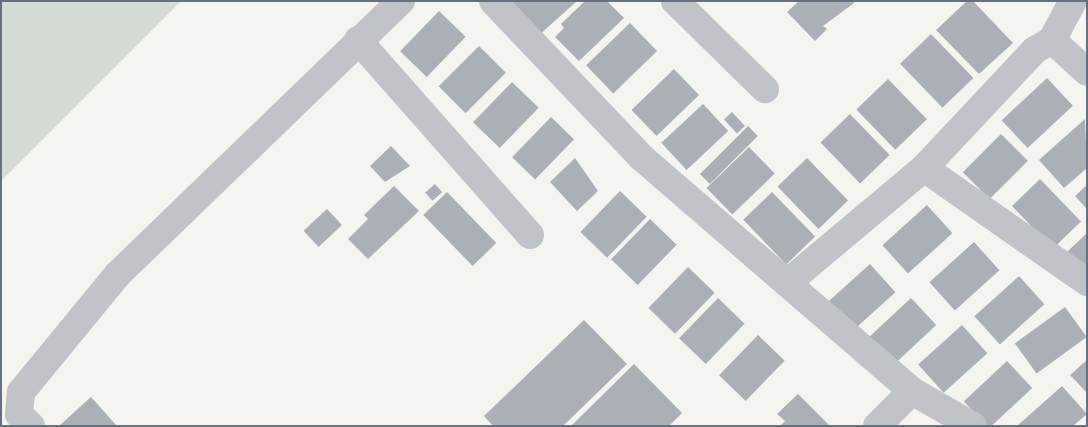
<!DOCTYPE html>
<html>
<head>
<meta charset="utf-8">
<style>
	body { margin:0 }
	#map { position:relative; width:1088px; height:427px; overflow:hidden; background:#f4f5f1; font-family:"Varela Round",sans-serif }
	div>[style] { position:absolute }
	[style*='--x'] { left:calc(var(--x)*1px); top:calc(var(--y)*1px); width:calc(var(--w)*1px); rotate:calc(var(--a)*1deg) }
	.green>* { inset:0; background:#d4dbd3 }
	.building>* { inset:0; background:#abb0b7; transform-origin:0 0 }
	.minor>* { height:28px; margin:-14px; padding:0 14px; transform-origin:14px; border-radius:14px; background:#c0c3c7 }
	span { translate:-50% -50%; white-space:nowrap; text-align:center; line-height:1.15; -webkit-text-stroke:5px #fff; paint-order:stroke }
	.frame { position:absolute; inset:0; border:2px solid #657081; pointer-events:none }
</style>
</head>
<body>
<div id="map">
	<div class="green">
		<div style="clip-path:polygon(1px 1px,181px 1px,1px 181px)"></div>
	</div>
	<div class="building">
		<div style="clip-path:polygon(510px 1px,577px 1px,538px 36px)"></div>
		<div style="clip-path:polygon(585px 1px,607px 1px,624px 18px,579px 61px,555px 37px,564px 28px,561px 24px)"></div>
		<div style="clip-path:polygon(799px 1px,853px 1px,854px 3px,823px 26px,827px 29px,815px 41px,787px 12px)"></div>
		<div style="clip-path:polygon(967px 1px,973px 1px,1013px 43px,979px 74px,936px 30px)"></div>
		<div style="left:439px;top:11px;width:37px;height:56px;rotate:44deg"></div>
		<div style="left:630px;top:23px;width:39px;height:61px;rotate:46deg"></div>
		<div style="left:931px;top:34px;width:61px;height:43px;rotate:46deg"></div>
		<div style="left:479px;top:46px;width:38px;height:57px;rotate:45deg"></div>
		<div style="left:674px;top:69px;width:36px;height:59px;rotate:46deg"></div>
		<div style="left:1047px;top:78px;width:38px;height:62px;rotate:47deg"></div>
		<div style="left:888px;top:79px;width:56px;height:44px;rotate:46deg"></div>
		<div style="left:512px;top:82px;width:37px;height:56px;rotate:44deg"></div>
		<div style="left:703px;top:104px;width:37px;height:57px;rotate:47deg"></div>
		<div style="left:732px;top:112px;width:19px;height:11px;rotate:47deg"></div>
		<div style="left:850px;top:114px;width:57px;height:41px;rotate:46deg"></div>
		<div style="left:551px;top:117px;width:32px;height:56px;rotate:44deg"></div>
		<div style="clip-path:polygon(1085px 119px,1087px 168px,1064px 188px,1039px 160px)"></div>
		<div style="left:748px;top:126px;width:14px;height:68px;rotate:45deg"></div>
		<div style="left:1001px;top:134px;width:38px;height:54px;rotate:45deg"></div>
		<div style="clip-path:polygon(391px 146px,410px 166px,385px 182px,370px 166px)"></div>
		<div style="left:749px;top:147px;width:37px;height:59px;rotate:46deg"></div>
		<div style="clip-path:polygon(575px 158px,598px 191px,577px 211px,550px 182px)"></div>
		<div style="left:807px;top:158px;width:59px;height:41px;rotate:46deg"></div>
		<div style="left:1040px;top:179px;width:59px;height:39px;rotate:46deg"></div>
		<div style="left:435px;top:184px;width:11px;height:13px;rotate:49deg"></div>
		<div style="clip-path:polygon(1087px 185px,1087px 209px,1075px 196px)"></div>
		<div style="clip-path:polygon(394px 186px,419px 211px,368px 259px,348px 239px,368px 219px,364px 215px)"></div>
		<div style="left:620px;top:191px;width:37px;height:57px;rotate:44deg"></div>
		<div style="left:447px;top:192px;width:71px;height:33px;rotate:46deg"></div>
		<div style="left:772px;top:192px;width:62px;height:40px;rotate:46deg"></div>
		<div style="left:927px;top:205px;width:38px;height:60px;rotate:48deg"></div>
		<div style="left:327px;top:209px;width:22px;height:32px;rotate:47deg"></div>
		<div style="left:650px;top:219px;width:37px;height:56px;rotate:44deg"></div>
		<div style="clip-path:polygon(1087px 233px,1087px 274px,1067px 252px)"></div>
		<div style="left:974px;top:242px;width:38px;height:60px;rotate:48deg"></div>
		<div style="left:870px;top:264px;width:38px;height:59px;rotate:48deg"></div>
		<div style="left:688px;top:267px;width:37px;height:57px;rotate:44deg"></div>
		<div style="left:1019px;top:276px;width:38px;height:60px;rotate:48deg"></div>
		<div style="left:718px;top:298px;width:37px;height:56px;rotate:44deg"></div>
		<div style="left:911px;top:298px;width:37px;height:59px;rotate:47deg"></div>
		<div style="left:1065px;top:307px;width:37px;height:62px;rotate:54deg"></div>
		<div style="clip-path:polygon(584px 320px,627px 364px,563px 426px,493px 426px,484px 416px)"></div>
		<div style="left:962px;top:325px;width:38px;height:59px;rotate:48deg"></div>
		<div style="left:758px;top:335px;width:37px;height:56px;rotate:44deg"></div>
		<div style="clip-path:polygon(1087px 360px,1087px 393px,1070px 375px)"></div>
		<div style="left:1007px;top:361px;width:37px;height:59px;rotate:47deg"></div>
		<div style="clip-path:polygon(634px 364px,682px 413px,669px 426px,571px 426px)"></div>
		<div style="clip-path:polygon(1062px 386px,1087px 414px,1073px 426px,1017px 426px)"></div>
		<div style="clip-path:polygon(798px 394px,830px 426px,780px 426px,785px 421px,777px 414px)"></div>
		<div style="clip-path:polygon(91px 397px,117px 426px,59px 426px)"></div>
	</div>
	<div class="minor">
		<div style="--x:493;--y:1;--w:215;--a:46.5"></div>
		<div style="--x:641;--y:157;--w:358;--a:40.8"></div>
		<div style="--x:912;--y:391;--w:70;--a:29.8"></div>
		<div style="--x:675;--y:1;--w:126;--a:44.4"></div>
		<div style="--x:358;--y:40;--w:260;--a:48.6"></div>
		<div style="--x:1052;--y:40;--w:44;--a:-61.7"></div>
		<div style="--x:924;--y:168;--w:199;--a:35"></div>
		<div style="--x:787;--y:283;--w:179;--a:-40"></div>
		<div style="--x:924;--y:168;--w:162;--a:-46.8"></div>
		<div style="--x:1035;--y:50;--w:20;--a:-30"></div>
		<div style="--x:1052;--y:40;--w:47;--a:42.4"></div>
		<div style="--x:31;--y:426;--w:17;--a:-135"></div>
		<div style="--x:19;--y:414;--w:22;--a:-85"></div>
		<div style="--x:21;--y:392;--w:151;--a:-50.6"></div>
		<div style="--x:117;--y:275;--w:395;--a:-44"></div>
		<div style="--x:877;--y:426;--w:49;--a:-45"></div>
	</div>
	<div class="frame"></div>
</div>
</body>
</html>
